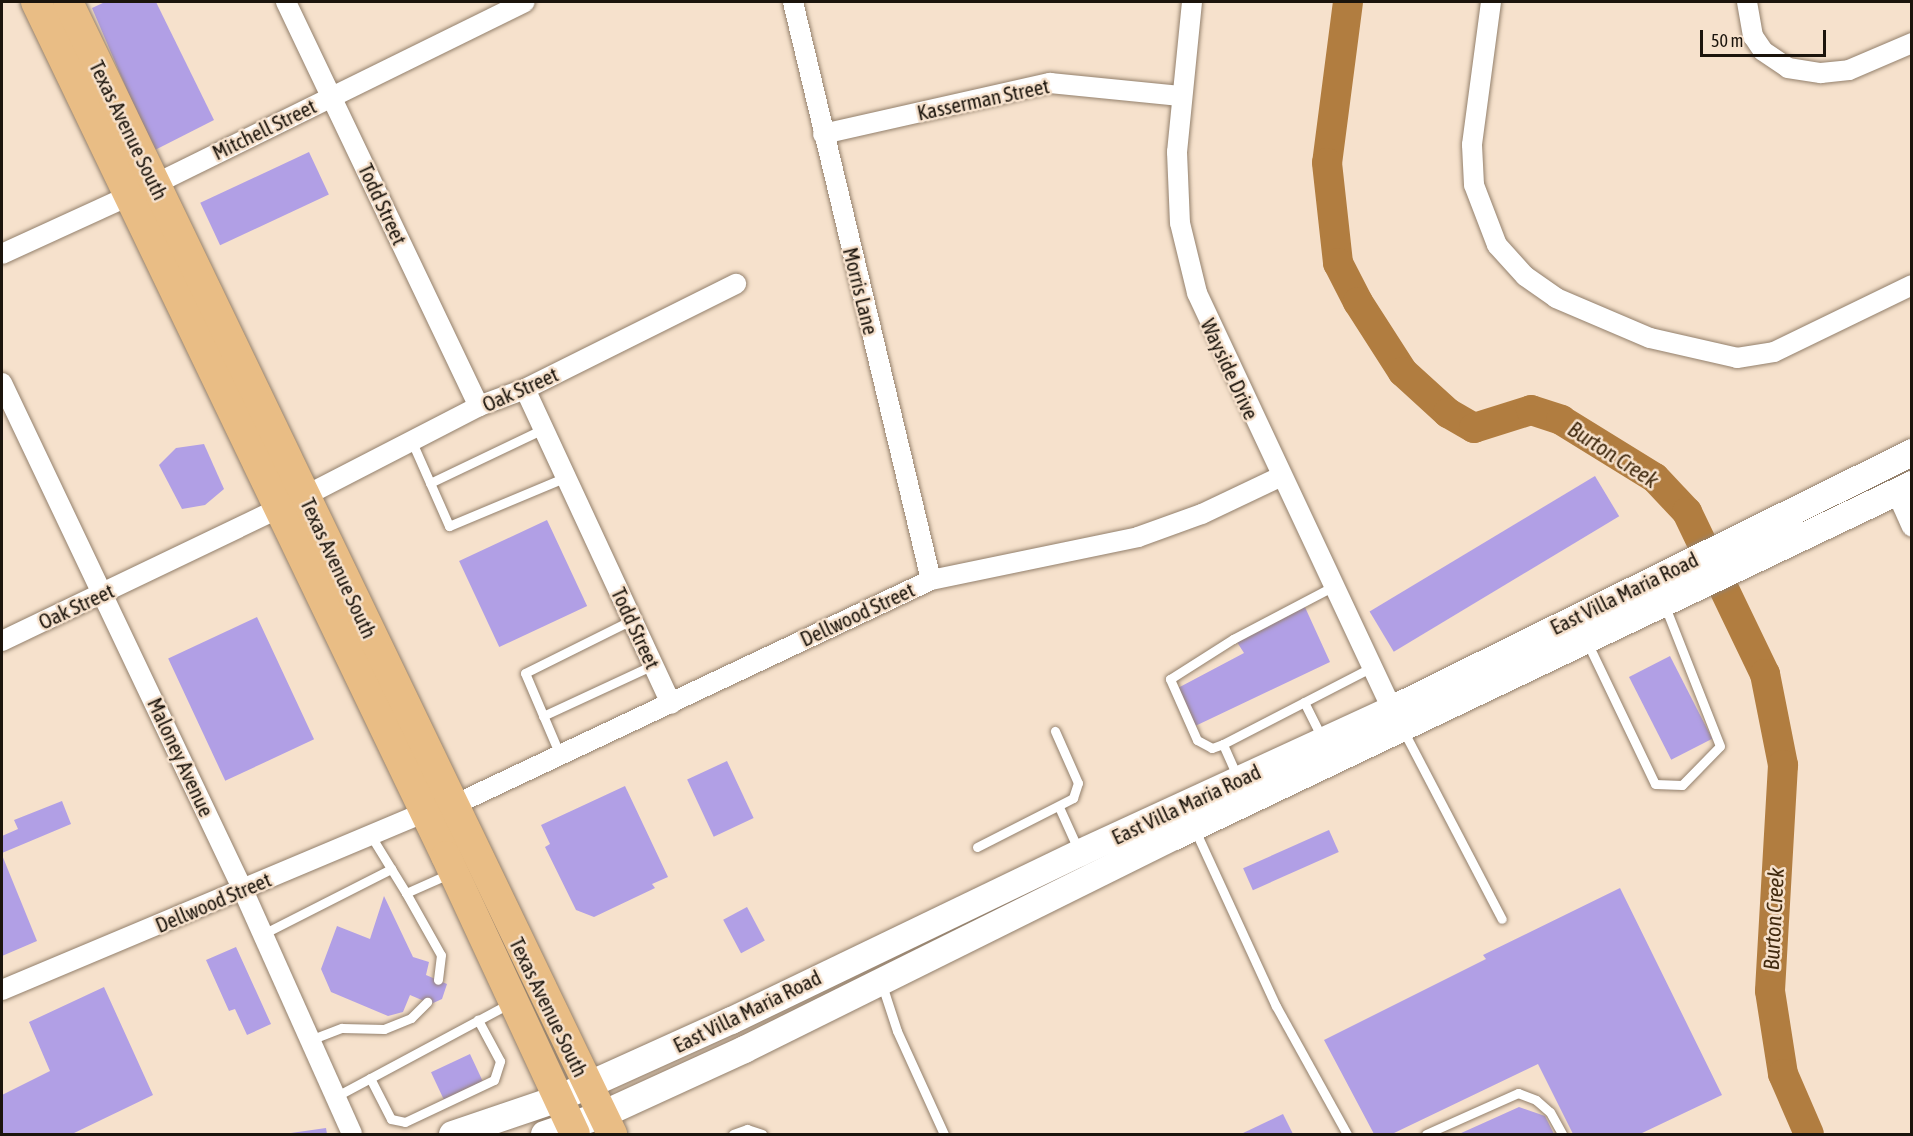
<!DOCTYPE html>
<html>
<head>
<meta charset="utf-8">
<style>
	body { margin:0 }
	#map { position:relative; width:1913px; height:1136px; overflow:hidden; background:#f6e1cc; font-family:"Asap Condensed",sans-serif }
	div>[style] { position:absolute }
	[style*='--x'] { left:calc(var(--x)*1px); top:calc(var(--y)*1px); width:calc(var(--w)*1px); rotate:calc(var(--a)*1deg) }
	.river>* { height:30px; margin:-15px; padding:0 15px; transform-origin:15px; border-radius:15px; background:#b17d40 }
	.building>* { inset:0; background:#b19fe5; transform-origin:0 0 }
	.roads { filter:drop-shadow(0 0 2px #93806c) drop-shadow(0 0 2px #93806c) }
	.lane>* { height:9px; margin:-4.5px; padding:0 4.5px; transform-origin:4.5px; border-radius:4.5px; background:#fff }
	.street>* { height:20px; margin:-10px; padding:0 10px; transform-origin:10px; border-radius:10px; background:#fff }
	.secondary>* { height:27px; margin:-13.5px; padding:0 13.5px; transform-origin:13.5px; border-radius:13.5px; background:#fff }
	.primary>* { height:30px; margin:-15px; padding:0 15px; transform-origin:15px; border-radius:15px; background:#e9bd85 }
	span { translate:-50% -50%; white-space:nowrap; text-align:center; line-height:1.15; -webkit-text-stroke:5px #f6e1cc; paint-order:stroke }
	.street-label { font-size:21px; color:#1b140c }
	.water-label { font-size:22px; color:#412a0f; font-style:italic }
	.frame { position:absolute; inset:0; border:3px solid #1b140c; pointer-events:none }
	.scale { position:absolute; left:1700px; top:30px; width:126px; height:27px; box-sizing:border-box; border:3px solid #1b140c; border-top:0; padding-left:8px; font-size:18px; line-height:21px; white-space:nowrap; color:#1b140c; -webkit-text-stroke:4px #f6e1cc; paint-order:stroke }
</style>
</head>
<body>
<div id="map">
	<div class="river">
		<div style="--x:1348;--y:2;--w:162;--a:97.4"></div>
		<div style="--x:1327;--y:163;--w:101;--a:83.7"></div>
		<div style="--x:1338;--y:263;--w:44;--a:62.9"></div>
		<div style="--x:1358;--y:302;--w:83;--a:57.3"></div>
		<div style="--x:1403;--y:372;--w:61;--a:42.3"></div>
		<div style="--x:1448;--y:413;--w:30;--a:30"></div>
		<div style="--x:1474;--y:428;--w:60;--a:-17.5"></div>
		<div style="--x:1531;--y:410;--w:32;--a:18"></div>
		<div style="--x:1561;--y:420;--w:110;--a:31.7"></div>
		<div style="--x:1655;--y:478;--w:47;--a:46.7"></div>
		<div style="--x:1687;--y:512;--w:180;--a:64.3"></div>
		<div style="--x:1765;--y:674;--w:93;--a:78.8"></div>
		<div style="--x:1783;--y:765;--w:226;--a:93.3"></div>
		<div style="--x:1770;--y:991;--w:84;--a:81.1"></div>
		<div style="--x:1783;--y:1074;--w:65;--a:66.6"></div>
	</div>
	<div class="building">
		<div style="clip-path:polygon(105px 2px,156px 2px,214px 120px,153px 151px,92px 8px)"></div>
		<div style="left:309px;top:152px;width:47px;height:120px;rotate:65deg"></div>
		<div style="clip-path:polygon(204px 444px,224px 489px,205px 505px,182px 509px,159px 465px,176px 448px)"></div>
		<div style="left:1595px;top:476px;width:47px;height:263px;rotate:59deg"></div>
		<div style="left:547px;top:520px;width:95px;height:97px;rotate:65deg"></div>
		<div style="clip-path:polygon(1304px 605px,1330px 662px,1191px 728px,1176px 689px,1244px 653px,1235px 639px)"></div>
		<div style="left:257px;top:617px;width:135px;height:98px;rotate:65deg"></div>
		<div style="left:1670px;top:656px;width:93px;height:46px;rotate:63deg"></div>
		<div style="left:727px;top:761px;width:63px;height:44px;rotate:65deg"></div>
		<div style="clip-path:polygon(625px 786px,668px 877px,652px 884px,655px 888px,594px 917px,576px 910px,545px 847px,550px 844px,541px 825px)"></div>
		<div style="clip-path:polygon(62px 801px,71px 824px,2px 853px,2px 836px,18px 829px,14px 820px)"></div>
		<div style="left:1329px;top:830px;width:24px;height:94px;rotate:66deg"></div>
		<div style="clip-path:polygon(2px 855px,37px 941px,2px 956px)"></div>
		<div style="clip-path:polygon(1620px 888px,1722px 1095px,1640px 1134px,1573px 1134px,1538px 1064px,1392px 1134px,1374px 1134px,1324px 1040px,1486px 959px,1483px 955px)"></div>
		<div style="clip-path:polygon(384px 896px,413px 957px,429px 962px,426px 975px,447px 984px,442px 999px,431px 1004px,410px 995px,403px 1012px,388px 1016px,331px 992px,321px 969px,337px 926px,370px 939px)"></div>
		<div style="left:747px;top:907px;width:38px;height:27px;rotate:62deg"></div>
		<div style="clip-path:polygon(236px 947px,271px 1024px,247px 1035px,235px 1009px,229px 1011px,206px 960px)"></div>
		<div style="clip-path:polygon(104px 987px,153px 1095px,72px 1134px,2px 1134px,2px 1095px,50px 1071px,29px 1022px)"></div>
		<div style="left:470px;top:1054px;width:31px;height:43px;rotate:65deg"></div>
		<div style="clip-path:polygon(1519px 1107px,1545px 1116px,1554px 1134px,1459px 1134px)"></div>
		<div style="clip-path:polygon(1283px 1114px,1293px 1134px,1241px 1134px)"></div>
		<div style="clip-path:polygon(326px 1128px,327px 1134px,291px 1134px,291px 1133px)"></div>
	</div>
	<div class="roads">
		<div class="lane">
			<div style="--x:412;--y:442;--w:92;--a:66.2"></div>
			<div style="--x:449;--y:526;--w:127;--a:-22.7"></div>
			<div style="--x:430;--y:483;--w:125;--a:-25.5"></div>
			<div style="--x:1587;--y:642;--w:157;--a:64.4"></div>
			<div style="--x:1655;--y:784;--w:27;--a:2"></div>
			<div style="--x:1682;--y:785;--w:54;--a:-45.7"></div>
			<div style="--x:1720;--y:746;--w:153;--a:-111.5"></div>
			<div style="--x:1304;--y:702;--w:40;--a:63.4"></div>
			<div style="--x:543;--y:716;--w:121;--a:-24.9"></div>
			<div style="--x:1403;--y:730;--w:213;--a:62.4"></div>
			<div style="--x:1223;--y:744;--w:12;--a:160"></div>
			<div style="--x:1212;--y:748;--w:17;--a:-152"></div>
			<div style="--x:1197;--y:740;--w:67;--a:-113.9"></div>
			<div style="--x:1170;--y:679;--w:75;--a:-32.4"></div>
			<div style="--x:1233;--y:639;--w:114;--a:-27.7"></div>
			<div style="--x:560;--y:755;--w:89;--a:-113.1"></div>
			<div style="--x:525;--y:673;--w:119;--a:-26.4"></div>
			<div style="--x:1237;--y:776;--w:35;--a:-114"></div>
			<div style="--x:1223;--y:744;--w:170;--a:-27.3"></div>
			<div style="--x:1059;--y:807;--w:46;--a:65.7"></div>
			<div style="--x:1194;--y:828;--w:196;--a:65.3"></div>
			<div style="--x:1276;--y:1006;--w:146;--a:61"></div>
			<div style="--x:371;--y:836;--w:67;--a:58.4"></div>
			<div style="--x:406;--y:893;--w:49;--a:-24"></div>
			<div style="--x:977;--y:847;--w:108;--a:-27"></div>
			<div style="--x:1073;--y:798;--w:16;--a:-72"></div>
			<div style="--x:1078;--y:783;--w:57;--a:-113.9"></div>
			<div style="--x:406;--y:893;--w:71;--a:60.6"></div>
			<div style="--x:441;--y:955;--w:25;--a:97"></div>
			<div style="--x:263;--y:934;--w:144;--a:-26.9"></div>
			<div style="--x:882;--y:985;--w:48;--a:71.9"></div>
			<div style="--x:897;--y:1031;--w:113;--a:65.5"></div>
			<div style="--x:310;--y:1040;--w:34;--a:-21"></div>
			<div style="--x:342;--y:1028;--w:42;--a:1.4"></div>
			<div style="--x:384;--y:1029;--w:29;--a:-22"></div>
			<div style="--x:411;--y:1018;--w:23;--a:-45"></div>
			<div style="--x:370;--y:1078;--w:46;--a:62.9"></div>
			<div style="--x:391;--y:1119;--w:14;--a:12"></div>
			<div style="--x:405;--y:1122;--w:98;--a:-25.3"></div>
			<div style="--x:494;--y:1080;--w:20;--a:-72"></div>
			<div style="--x:500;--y:1061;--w:47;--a:-118.2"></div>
			<div style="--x:335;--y:1097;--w:199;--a:-28.2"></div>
			<div style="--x:733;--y:1134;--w:15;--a:-20"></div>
			<div style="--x:747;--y:1129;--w:16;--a:18"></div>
			<div style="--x:1426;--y:1134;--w:101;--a:-24"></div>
			<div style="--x:1518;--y:1093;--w:19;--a:21"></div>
			<div style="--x:1536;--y:1100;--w:18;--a:41"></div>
			<div style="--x:1550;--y:1112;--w:25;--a:61"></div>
		</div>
		<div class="street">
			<div style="--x:286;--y:2;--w:448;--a:64.5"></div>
			<div style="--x:793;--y:2;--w:594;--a:76.57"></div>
			<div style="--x:1192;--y:2;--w:151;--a:95.7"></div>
			<div style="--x:1177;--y:152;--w:71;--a:87.6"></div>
			<div style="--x:1180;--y:223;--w:72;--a:76.3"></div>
			<div style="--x:1197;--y:293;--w:471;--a:64.9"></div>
			<div style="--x:1491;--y:2;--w:144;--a:97.6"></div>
			<div style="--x:1472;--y:145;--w:40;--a:87.1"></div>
			<div style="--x:1474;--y:185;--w:64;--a:69"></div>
			<div style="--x:1497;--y:245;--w:42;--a:47.9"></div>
			<div style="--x:1525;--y:276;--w:38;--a:35"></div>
			<div style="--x:1556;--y:298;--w:102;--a:23.1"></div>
			<div style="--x:1650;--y:338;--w:89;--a:12.9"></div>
			<div style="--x:1737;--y:358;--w:37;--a:-9"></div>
			<div style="--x:1774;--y:352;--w:153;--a:-25.9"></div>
			<div style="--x:1747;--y:2;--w:35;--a:80"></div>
			<div style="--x:1753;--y:36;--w:18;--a:56"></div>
			<div style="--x:1763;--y:51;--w:30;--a:34"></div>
			<div style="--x:1788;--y:68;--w:33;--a:9"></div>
			<div style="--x:1821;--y:73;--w:28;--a:-6"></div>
			<div style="--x:1849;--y:70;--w:69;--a:-23.2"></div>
			<div style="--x:823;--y:134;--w:233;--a:-12.7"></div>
			<div style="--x:1050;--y:83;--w:131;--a:5.7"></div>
			<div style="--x:2;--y:254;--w:168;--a:-24.6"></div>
			<div style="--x:155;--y:184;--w:412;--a:-26.2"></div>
			<div style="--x:2;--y:383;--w:561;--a:64.58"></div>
			<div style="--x:243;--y:890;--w:267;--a:65.9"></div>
			<div style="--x:525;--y:389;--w:347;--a:65.1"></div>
			<div style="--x:1896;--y:491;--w:39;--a:66"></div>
			<div style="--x:305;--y:496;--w:196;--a:-27.3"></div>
			<div style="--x:479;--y:406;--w:49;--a:-20.3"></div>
			<div style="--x:525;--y:389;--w:236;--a:-26.5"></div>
			<div style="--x:2;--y:641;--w:307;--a:-25.6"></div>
			<div style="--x:452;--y:806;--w:530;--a:-25.26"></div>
			<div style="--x:931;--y:580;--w:211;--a:-11.7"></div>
			<div style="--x:1138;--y:537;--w:68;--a:-19.8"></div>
			<div style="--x:1202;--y:514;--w:86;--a:-25.4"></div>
			<div style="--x:2;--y:990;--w:458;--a:-22.8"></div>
		</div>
		<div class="secondary">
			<div style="--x:452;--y:1134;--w:112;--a:-18.8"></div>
			<div style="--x:558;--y:1098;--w:190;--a:-24.3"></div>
			<div style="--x:731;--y:1020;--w:387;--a:-25.7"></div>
			<div style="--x:1080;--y:852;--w:342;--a:-24.7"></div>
			<div style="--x:1391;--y:709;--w:581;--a:-26.26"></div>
			<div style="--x:544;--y:1134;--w:61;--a:-19"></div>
			<div style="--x:602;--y:1114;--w:156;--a:-24.6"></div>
			<div style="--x:744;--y:1049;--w:480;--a:-26.4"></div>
			<div style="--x:1174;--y:836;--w:818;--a:-25.5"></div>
		</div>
		<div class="primary">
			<div style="--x:36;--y:2;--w:947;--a:64.35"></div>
			<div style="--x:446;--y:856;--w:306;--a:65.1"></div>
			<div style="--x:68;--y:2;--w:1256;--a:64.33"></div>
		</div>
	</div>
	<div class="street-label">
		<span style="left:983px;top:99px;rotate:-12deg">Kasserman Street</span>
		<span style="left:264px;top:129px;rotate:-26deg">Mitchell Street</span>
		<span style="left:129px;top:130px;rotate:64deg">Texas Avenue South</span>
		<span style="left:383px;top:204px;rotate:65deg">Todd Street</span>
		<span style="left:861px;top:291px;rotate:76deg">Morris Lane</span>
		<span style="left:1230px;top:369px;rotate:65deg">Wayside Drive</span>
		<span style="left:520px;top:389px;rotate:-24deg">Oak Street</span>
		<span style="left:339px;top:568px;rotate:65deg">Texas Avenue South</span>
		<span style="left:1624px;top:593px;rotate:-26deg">East Villa Maria Road</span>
		<span style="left:76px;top:606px;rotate:-25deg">Oak Street</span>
		<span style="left:857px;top:614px;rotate:-25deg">Dellwood Street</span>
		<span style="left:636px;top:628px;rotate:65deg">Todd Street</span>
		<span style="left:181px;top:757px;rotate:65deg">Maloney Avenue</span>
		<span style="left:1186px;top:804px;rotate:-25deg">East Villa Maria Road</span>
		<span style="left:213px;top:902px;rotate:-23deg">Dellwood Street</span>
		<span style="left:549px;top:1007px;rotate:64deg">Texas Avenue South</span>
		<span style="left:747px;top:1011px;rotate:-26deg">East Villa Maria Road</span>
	</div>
	<div class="water-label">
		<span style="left:1613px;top:455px;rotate:33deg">Burton Creek</span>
		<span style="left:1774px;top:919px;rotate:-87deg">Burton Creek</span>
	</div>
	<div class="frame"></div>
	<div class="scale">50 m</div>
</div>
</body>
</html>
